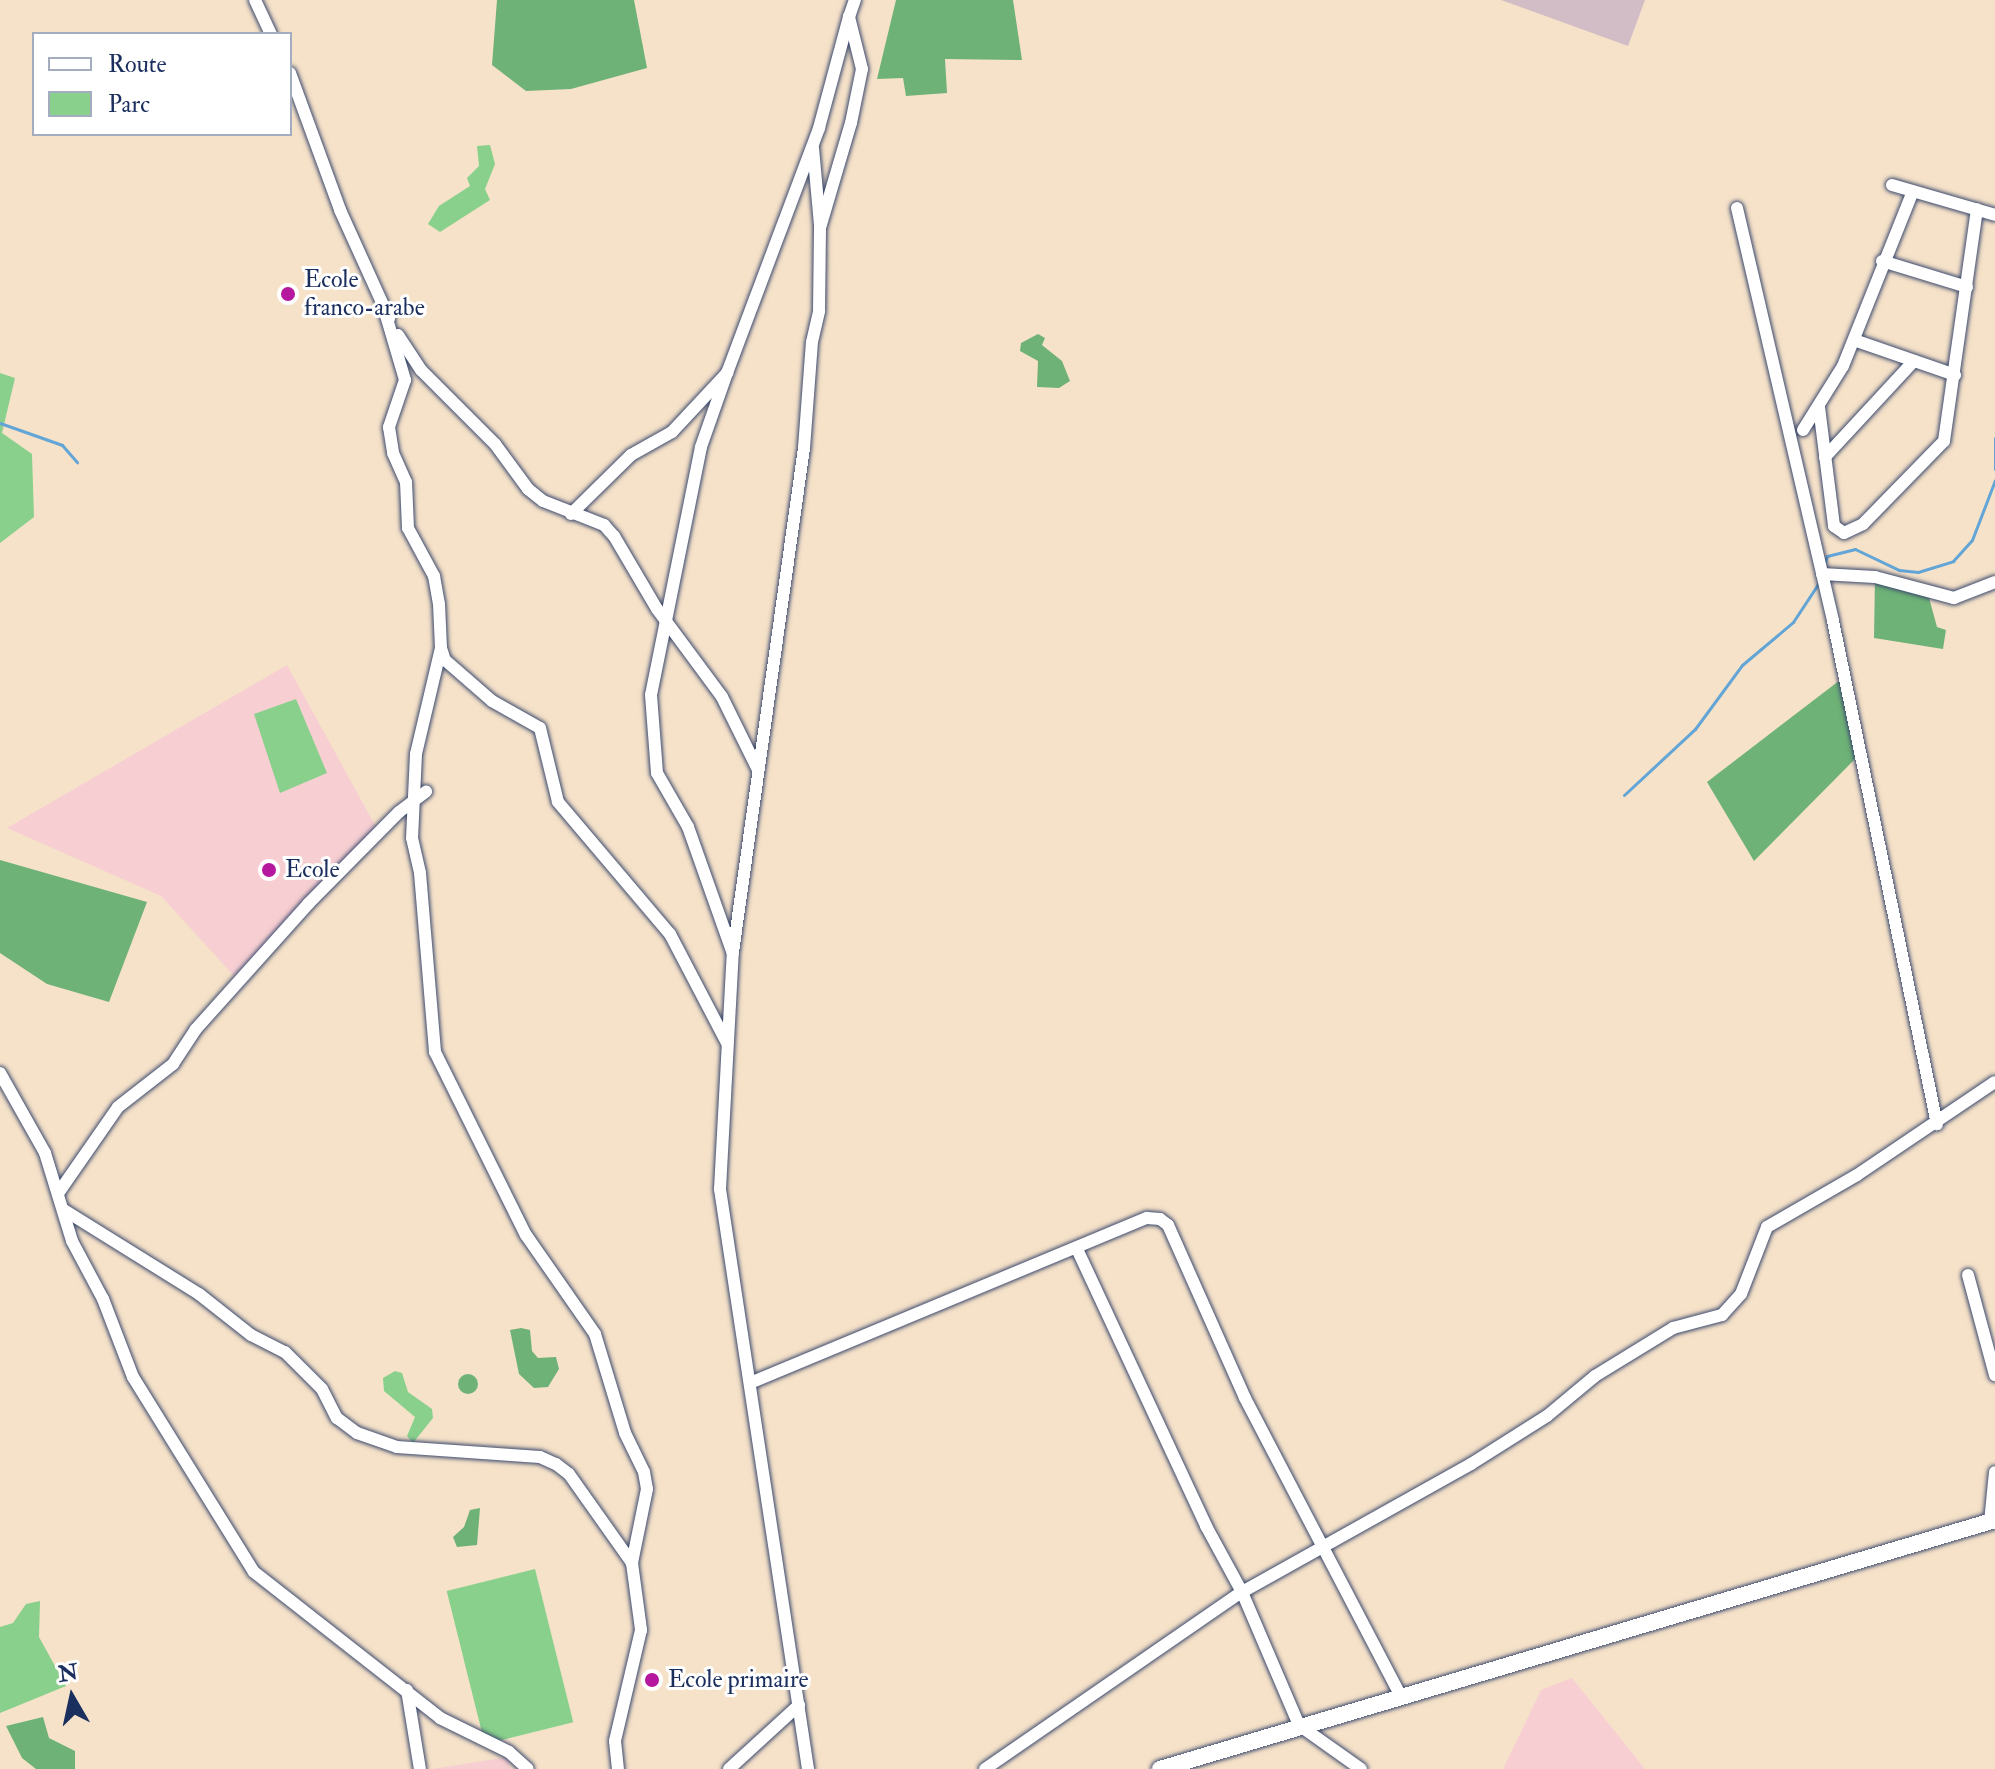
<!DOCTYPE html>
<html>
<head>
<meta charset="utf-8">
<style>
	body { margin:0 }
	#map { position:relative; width:1995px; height:1769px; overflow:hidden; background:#f6e2c9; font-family:"IM FELL Double Pica",serif }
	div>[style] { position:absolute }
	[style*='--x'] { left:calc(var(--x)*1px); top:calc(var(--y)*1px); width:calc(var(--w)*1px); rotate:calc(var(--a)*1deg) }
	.built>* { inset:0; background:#f7cfd2 }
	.industrial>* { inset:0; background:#d2bdc6 }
	.green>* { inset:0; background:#88d08b; transform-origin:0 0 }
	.forest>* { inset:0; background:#6eb277 }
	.round { border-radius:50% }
	.stream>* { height:3px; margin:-1.5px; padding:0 1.5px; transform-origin:1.5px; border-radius:1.5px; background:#62a5d6 }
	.roads { filter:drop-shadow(0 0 2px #3c4a6e) drop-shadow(0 0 2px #3c4a6e) }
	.minor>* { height:12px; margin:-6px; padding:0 6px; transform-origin:6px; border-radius:6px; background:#fff }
	.major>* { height:16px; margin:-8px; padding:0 8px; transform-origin:8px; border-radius:8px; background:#fff }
	.dots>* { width:22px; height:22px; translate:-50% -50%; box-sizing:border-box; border:4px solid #fff; border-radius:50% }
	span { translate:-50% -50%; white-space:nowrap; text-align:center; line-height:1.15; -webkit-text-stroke:6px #fff; paint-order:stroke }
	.poi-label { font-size:24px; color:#1b2f5e }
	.left { translate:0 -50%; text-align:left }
	.legend { position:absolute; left:32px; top:32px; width:260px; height:104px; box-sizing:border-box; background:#fff; border:2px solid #a4acbf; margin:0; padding:10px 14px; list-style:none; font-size:24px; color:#1b2f5e }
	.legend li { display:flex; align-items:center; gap:16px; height:40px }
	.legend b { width:40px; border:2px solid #a4acbf }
	.north { position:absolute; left:32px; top:1657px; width:80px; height:80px; -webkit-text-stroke:6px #fff; paint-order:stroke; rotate:351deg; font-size:22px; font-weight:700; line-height:32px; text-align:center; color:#1b2f5e }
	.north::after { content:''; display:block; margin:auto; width:28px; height:36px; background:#1b2f5e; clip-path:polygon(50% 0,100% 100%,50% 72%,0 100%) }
</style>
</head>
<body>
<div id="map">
	<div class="built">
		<div style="clip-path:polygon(287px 665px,376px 827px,234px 976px,161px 896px,7px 828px)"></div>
		<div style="clip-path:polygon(1572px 1678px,1633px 1754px,1645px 1769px,1503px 1769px,1541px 1690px)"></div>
		<div style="clip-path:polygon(508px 1757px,510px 1769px,432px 1769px)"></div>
	</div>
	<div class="industrial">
		<div style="clip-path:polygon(1501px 0,1645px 0,1628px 46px)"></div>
	</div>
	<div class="green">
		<div style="clip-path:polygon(490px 145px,495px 164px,485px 189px,490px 200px,440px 232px,428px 224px,439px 206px,470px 186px,467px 178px,479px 166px,477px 146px)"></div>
		<div style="clip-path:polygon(0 373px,15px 378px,2px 433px,32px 454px,34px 517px,0 543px)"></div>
		<div style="clip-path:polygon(296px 699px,327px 773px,280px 793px,254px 714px)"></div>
		<div style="clip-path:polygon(395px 1371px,402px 1373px,408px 1392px,432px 1409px,433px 1418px,413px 1443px,407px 1436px,415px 1417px,384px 1391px,383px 1378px)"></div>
		<div style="left:535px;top:1569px;width:158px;height:91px;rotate:76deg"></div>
		<div style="clip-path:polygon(40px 1601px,39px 1637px,66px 1686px,0 1713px,0 1627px,13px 1623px,26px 1604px)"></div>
	</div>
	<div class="forest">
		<div style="clip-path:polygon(497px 0,634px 0,647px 68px,571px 89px,526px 91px,492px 65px)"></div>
		<div style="clip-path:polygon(896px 0,1013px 0,1022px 60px,945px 59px,947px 93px,906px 96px,903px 78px,877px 79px)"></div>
		<div style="clip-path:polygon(1038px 334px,1045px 338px,1042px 345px,1062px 361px,1070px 381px,1059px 388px,1037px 387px,1038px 361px,1020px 351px,1021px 343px)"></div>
		<div style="clip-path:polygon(1875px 577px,1928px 594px,1937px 627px,1946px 630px,1943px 649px,1874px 638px)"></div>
		<div style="clip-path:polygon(1844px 677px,1859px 755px,1754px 861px,1707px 782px)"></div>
		<div style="clip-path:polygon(0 860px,147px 902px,109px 1002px,47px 984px,0 953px)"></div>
		<div style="clip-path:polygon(521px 1328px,530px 1330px,532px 1351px,538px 1358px,556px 1357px,559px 1369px,548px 1387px,534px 1388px,519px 1374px,510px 1330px)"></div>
		<div class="round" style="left:458px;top:1374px;width:20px;height:20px"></div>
		<div style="clip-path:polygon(480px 1508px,477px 1545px,457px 1547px,453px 1537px,464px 1527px,470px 1510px)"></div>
		<div style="clip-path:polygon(43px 1717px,49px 1738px,75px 1751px,75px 1769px,36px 1769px,22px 1758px,6px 1726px)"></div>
	</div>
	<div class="stream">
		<div style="--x:0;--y:423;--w:66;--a:19.5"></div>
		<div style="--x:62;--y:445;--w:23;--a:49"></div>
		<div style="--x:1995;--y:438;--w:31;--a:90"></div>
		<div style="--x:1825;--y:562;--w:6;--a:-72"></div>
		<div style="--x:1827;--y:556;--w:29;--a:-14"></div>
		<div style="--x:1855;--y:549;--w:49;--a:25.5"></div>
		<div style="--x:1899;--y:570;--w:19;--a:6"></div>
		<div style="--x:1918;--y:572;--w:37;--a:-17"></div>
		<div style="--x:1953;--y:561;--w:28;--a:-48"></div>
		<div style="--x:1972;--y:540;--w:64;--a:-69"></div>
		<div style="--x:1624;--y:795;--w:97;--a:-42.9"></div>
		<div style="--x:1695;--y:729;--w:79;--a:-53.7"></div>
		<div style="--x:1742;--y:665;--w:67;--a:-40.1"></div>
		<div style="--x:1793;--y:622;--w:49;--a:-56.6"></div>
	</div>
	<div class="roads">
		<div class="minor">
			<div style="--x:255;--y:0;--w:38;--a:65"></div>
			<div style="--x:290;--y:73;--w:146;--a:69.9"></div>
			<div style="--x:340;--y:210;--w:119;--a:65.6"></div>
			<div style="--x:813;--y:148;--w:77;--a:84.8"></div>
			<div style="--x:1892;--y:185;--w:107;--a:16.2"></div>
			<div style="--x:1737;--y:208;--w:424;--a:76.9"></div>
			<div style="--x:1833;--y:621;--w:514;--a:78.32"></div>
			<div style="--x:1882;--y:261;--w:89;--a:17"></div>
			<div style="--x:385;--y:312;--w:71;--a:73.6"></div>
			<div style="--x:405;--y:380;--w:50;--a:108.8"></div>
			<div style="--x:389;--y:427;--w:26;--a:81"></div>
			<div style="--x:393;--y:453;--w:32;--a:66"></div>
			<div style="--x:406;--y:482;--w:46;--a:87.5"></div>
			<div style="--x:408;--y:528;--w:55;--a:61.6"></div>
			<div style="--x:434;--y:576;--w:28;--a:80"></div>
			<div style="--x:439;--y:604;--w:44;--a:87.4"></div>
			<div style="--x:441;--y:648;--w:109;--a:103.3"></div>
			<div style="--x:416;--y:754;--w:84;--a:92.7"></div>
			<div style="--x:412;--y:838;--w:36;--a:77"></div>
			<div style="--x:420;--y:873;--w:180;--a:85.2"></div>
			<div style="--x:435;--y:1052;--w:204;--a:63.6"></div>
			<div style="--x:526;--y:1235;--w:121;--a:55.1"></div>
			<div style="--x:595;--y:1334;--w:103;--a:73.1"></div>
			<div style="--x:625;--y:1433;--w:43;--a:64"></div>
			<div style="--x:644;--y:1472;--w:17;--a:80"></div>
			<div style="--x:647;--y:1489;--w:76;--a:101.5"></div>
			<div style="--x:632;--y:1563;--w:68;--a:82.3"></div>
			<div style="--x:641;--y:1630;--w:114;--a:103.2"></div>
			<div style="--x:615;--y:1741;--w:28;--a:84"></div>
			<div style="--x:398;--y:335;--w:42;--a:56.7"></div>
			<div style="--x:421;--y:370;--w:105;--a:45"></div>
			<div style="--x:495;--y:444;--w:56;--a:53.7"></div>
			<div style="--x:528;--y:489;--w:19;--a:39"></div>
			<div style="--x:543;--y:501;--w:66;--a:21.5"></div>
			<div style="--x:604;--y:525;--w:15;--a:48"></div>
			<div style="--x:614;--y:536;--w:85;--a:59.5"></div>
			<div style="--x:657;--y:609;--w:109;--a:53.5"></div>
			<div style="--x:722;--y:697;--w:81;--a:63.7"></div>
			<div style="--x:1854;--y:340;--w:107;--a:19.1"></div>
			<div style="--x:727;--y:373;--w:78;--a:109.4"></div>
			<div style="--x:701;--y:447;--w:253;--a:101.4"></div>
			<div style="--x:651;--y:695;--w:78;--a:85.6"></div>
			<div style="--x:657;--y:773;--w:62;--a:60.1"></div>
			<div style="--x:688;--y:827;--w:132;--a:70.5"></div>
			<div style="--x:1819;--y:407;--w:120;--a:82.8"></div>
			<div style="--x:1834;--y:526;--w:12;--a:35"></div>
			<div style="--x:1844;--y:533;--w:21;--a:-25"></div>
			<div style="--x:1863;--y:524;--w:116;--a:-45.7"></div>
			<div style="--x:1944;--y:441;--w:234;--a:-81.9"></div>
			<div style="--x:1803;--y:430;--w:75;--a:-58"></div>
			<div style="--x:1843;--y:366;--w:188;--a:-68.2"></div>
			<div style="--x:1825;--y:457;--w:131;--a:-47.2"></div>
			<div style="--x:571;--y:514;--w:84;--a:-44.5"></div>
			<div style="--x:631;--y:455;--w:47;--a:-29.3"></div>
			<div style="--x:672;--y:432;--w:81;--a:-47"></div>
			<div style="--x:727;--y:373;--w:262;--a:-69.4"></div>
			<div style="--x:819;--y:128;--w:115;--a:-74.9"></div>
			<div style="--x:1822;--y:574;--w:53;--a:3.2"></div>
			<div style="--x:1875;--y:577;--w:82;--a:14.9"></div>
			<div style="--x:1954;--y:598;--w:44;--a:-21.3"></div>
			<div style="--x:441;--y:648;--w:13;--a:72"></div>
			<div style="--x:445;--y:660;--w:62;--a:41.1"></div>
			<div style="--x:492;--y:701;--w:55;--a:29.4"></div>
			<div style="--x:540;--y:728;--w:76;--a:76.3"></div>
			<div style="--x:558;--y:802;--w:173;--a:49.7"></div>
			<div style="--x:670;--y:934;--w:123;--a:62.4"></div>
			<div style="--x:0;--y:1073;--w:92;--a:60.6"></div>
			<div style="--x:45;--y:1153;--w:92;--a:72.9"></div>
			<div style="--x:72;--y:1241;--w:66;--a:61.9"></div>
			<div style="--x:103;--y:1299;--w:84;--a:69"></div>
			<div style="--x:133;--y:1377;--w:229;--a:58.2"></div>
			<div style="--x:254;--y:1572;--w:236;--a:38.1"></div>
			<div style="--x:440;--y:1718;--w:77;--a:26.2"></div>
			<div style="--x:509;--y:1752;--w:25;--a:42"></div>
			<div style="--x:59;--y:1192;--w:103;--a:-55.2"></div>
			<div style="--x:118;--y:1107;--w:70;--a:-38"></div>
			<div style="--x:173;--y:1064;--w:42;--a:-56.7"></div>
			<div style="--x:196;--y:1029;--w:168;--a:-48.1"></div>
			<div style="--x:308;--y:904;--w:129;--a:-45.3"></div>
			<div style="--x:399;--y:812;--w:34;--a:-37"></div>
			<div style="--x:64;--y:1210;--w:159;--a:31.9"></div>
			<div style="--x:199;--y:1294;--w:66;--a:38.3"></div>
			<div style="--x:251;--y:1335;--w:38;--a:27"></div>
			<div style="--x:285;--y:1352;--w:52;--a:45"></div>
			<div style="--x:322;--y:1389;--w:33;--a:63"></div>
			<div style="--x:337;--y:1418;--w:25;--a:37"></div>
			<div style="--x:357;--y:1433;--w:42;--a:19.3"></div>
			<div style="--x:397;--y:1447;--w:143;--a:4"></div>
			<div style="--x:540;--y:1457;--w:17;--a:24"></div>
			<div style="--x:556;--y:1464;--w:16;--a:38"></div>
			<div style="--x:569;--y:1474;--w:109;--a:54.7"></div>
			<div style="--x:1077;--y:1249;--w:306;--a:65"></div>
			<div style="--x:1206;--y:1526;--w:75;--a:61.4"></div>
			<div style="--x:1242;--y:1592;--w:145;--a:66.8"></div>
			<div style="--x:1299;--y:1725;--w:76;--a:35.4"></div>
			<div style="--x:1968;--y:1275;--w:104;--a:74.9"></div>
			<div style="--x:750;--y:1383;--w:430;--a:-22.6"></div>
			<div style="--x:1147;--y:1218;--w:13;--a:4"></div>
			<div style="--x:1160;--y:1219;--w:10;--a:37"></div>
			<div style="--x:1168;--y:1225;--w:189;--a:66"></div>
			<div style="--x:1245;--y:1398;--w:335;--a:62.4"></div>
			<div style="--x:1990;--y:1522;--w:50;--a:-84.3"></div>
			<div style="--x:407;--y:1690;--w:80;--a:80.7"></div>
			<div style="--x:729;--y:1769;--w:95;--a:-42.4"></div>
			<div style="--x:808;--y:1769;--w:587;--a:-98.63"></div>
			<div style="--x:720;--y:1189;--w:237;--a:-86.9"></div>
			<div style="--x:733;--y:952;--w:509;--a:-81.98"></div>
			<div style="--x:804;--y:448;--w:106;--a:-85.7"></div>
			<div style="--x:812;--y:342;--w:32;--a:-77"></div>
			<div style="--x:819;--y:311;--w:83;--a:-89.3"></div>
			<div style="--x:820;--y:228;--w:109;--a:-73.6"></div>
			<div style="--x:851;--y:123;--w:55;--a:-78.5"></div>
			<div style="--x:862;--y:69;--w:54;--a:-104"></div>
			<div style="--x:849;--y:17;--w:18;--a:-71"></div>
			<div style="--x:985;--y:1769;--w:312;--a:-34.6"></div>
			<div style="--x:1242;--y:1592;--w:262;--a:-29.2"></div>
			<div style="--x:1471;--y:1464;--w:90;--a:-32.3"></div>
			<div style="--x:1547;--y:1416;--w:62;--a:-39.8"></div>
			<div style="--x:1595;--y:1376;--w:92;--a:-31.6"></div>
			<div style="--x:1673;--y:1328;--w:51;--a:-14.9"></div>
			<div style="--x:1722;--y:1315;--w:28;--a:-48"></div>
			<div style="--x:1741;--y:1294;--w:72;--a:-68.8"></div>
			<div style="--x:1767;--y:1227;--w:104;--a:-30"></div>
			<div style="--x:1857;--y:1175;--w:166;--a:-34"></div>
		</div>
		<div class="major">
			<div style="--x:1160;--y:1769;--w:871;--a:-16.6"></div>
		</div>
	</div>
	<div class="dots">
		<div style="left:288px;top:294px;background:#b5179e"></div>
		<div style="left:269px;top:870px;background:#b5179e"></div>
		<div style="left:652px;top:1680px;background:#b5179e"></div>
	</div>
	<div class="poi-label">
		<span class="left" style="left:304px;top:294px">Ecole<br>franco-arabe</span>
		<span class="left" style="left:285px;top:870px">Ecole</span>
		<span class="left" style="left:668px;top:1680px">Ecole primaire</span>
	</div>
	<ul class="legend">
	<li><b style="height:10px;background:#fff"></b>Route</li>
	<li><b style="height:22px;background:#88d08b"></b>Parc</li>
	</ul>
	<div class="north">N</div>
</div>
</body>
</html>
